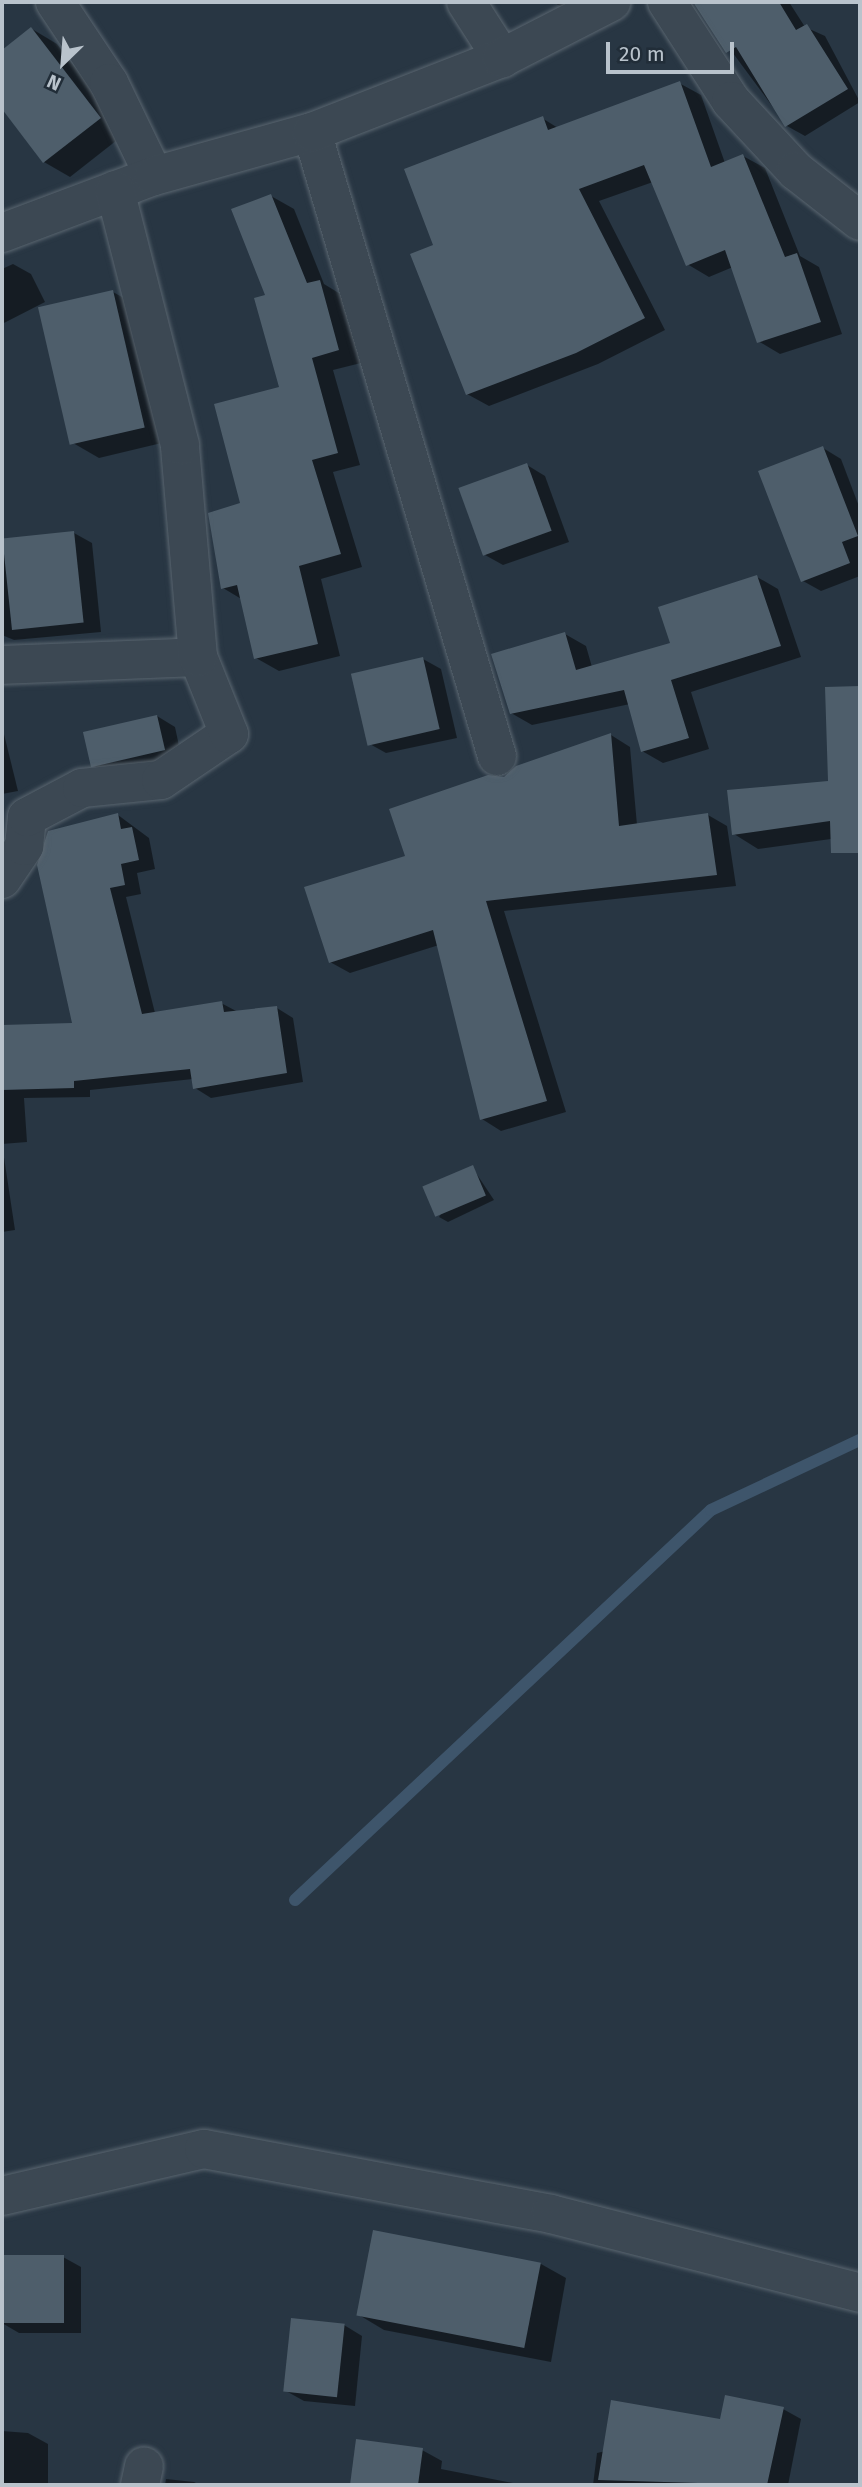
<!DOCTYPE html>
<html>
<head>
<meta charset="utf-8">
<style>
	body { margin:0 }
	#map { position:relative; width:862px; height:2487px; overflow:hidden; background:#283643; font-family:"Fira Sans",sans-serif }
	div>[style] { position:absolute }
	[style*='--x'] { left:calc(var(--x)*1px); top:calc(var(--y)*1px); width:calc(var(--w)*1px); rotate:calc(var(--a)*1deg) }
	.shadow>* { inset:0; background:#0007 }
	.stream>* { height:12px; margin:-6px; padding:0 6px; transform-origin:6px; border-radius:6px; background:#3e556b }
	.building>* { inset:0; background:#4e5e6b; transform-origin:0 0 }
	.roads { filter:drop-shadow(0 0 2px #5a6670) drop-shadow(0 0 2px #5a6670) }
	.minor>* { height:38px; margin:-19px; padding:0 19px; transform-origin:19px; border-radius:19px; background:#3c4853 }
	span { translate:-50% -50%; white-space:nowrap; text-align:center; line-height:1.15; -webkit-text-stroke:5px #212d38; paint-order:stroke }
	.frame { position:absolute; inset:0; border:4px solid #b9c3cc; pointer-events:none }
	.north { position:absolute; left:28px; top:28px; width:70px; height:70px; -webkit-text-stroke:5px #212d38; paint-order:stroke; rotate:205deg; font-size:19px; font-weight:700; line-height:28px; text-align:center; color:#b9c3cc }
	.north::after { content:''; display:block; margin:auto; width:24px; height:32px; background:#b9c3cc; clip-path:polygon(50% 0,100% 100%,50% 72%,0 100%) }
	.scale { position:absolute; left:606px; top:42px; width:128px; height:32px; box-sizing:border-box; border:4px solid #b9c3cc; border-top:0; padding-left:9px; font-size:21px; line-height:24px; white-space:nowrap; color:#b9c3cc; -webkit-text-stroke:5px #212d38; paint-order:stroke }
</style>
</head>
<body>
<div id="map">
	<div class="shadow">
		<div style="clip-path:polygon(553px 2px,572px 2px,565px 9px)"></div>
		<div style="clip-path:polygon(695px 2px,789px 2px,805px 27px,825px 36px,860px 102px,805px 136px,787px 126px)"></div>
		<div style="clip-path:polygon(32px 29px,57px 44px,126px 133px,70px 177px,44px 162px,2px 106px,2px 52px)"></div>
		<div style="clip-path:polygon(679px 83px,701px 95px,725px 163px,743px 156px,765px 168px,800px 256px,819px 267px,842px 334px,780px 354px,758px 341px,733px 267px,709px 277px,687px 264px,653px 182px,599px 201px,665px 330px,598px 364px,489px 406px,467px 394px,436px 246px,542px 118px,558px 128px)"></div>
		<div style="clip-path:polygon(271px 196px,294px 209px,324px 284px,342px 295px,361px 363px,333px 370px,360px 465px,333px 472px,362px 567px,321px 579px,340px 656px,279px 671px,256px 658px,243px 600px,223px 588px,210px 514px,242px 505px,281px 388px,268px 296px)"></div>
		<div style="clip-path:polygon(13px 264px,31px 274px,45px 302px,2px 324px,2px 269px)"></div>
		<div style="clip-path:polygon(113px 292px,138px 306px,170px 441px,99px 458px,73px 443px)"></div>
		<div style="clip-path:polygon(823px 448px,841px 459px,860px 509px,860px 576px,821px 591px,803px 581px)"></div>
		<div style="clip-path:polygon(527px 465px,545px 476px,569px 542px,503px 565px,485px 555px)"></div>
		<div style="clip-path:polygon(74px 533px,92px 543px,101px 632px,14px 640px,2px 635px,2px 540px)"></div>
		<div style="clip-path:polygon(757px 577px,778px 589px,801px 657px,691px 692px,709px 749px,663px 763px,642px 751px,630px 704px,532px 725px,511px 713px,565px 634px,586px 646px,592px 667px,672px 644px)"></div>
		<div style="clip-path:polygon(423px 659px,441px 669px,457px 738px,386px 753px,368px 743px)"></div>
		<div style="clip-path:polygon(860px 687px,860px 835px,758px 849px,734px 834px,830px 782px,827px 688px)"></div>
		<div style="clip-path:polygon(157px 716px,175px 727px,182px 760px,109px 775px,91px 764px)"></div>
		<div style="clip-path:polygon(2px 726px,18px 791px,2px 794px)"></div>
		<div style="clip-path:polygon(611px 735px,630px 747px,637px 825px,708px 815px,727px 826px,736px 886px,504px 911px,566px 1112px,501px 1131px,482px 1119px,439px 945px,350px 973px,330px 962px,407px 857px,504px 779px)"></div>
		<div style="clip-path:polygon(118px 815px,149px 838px,155px 869px,137px 873px,141px 894px,126px 897px,155px 1013px,221px 1003px,238px 1012px,277px 1008px,293px 1018px,303px 1082px,211px 1098px,195px 1088px,193px 1079px,90px 1090px,90px 1097px,24px 1098px,27px 1142px,2px 1144px,15px 1230px,2px 1232px,2px 1027px,74px 1025px)"></div>
		<div style="clip-path:polygon(472px 1167px,494px 1200px,448px 1222px,439px 1217px)"></div>
		<div style="clip-path:polygon(375px 2232px,541px 2264px,566px 2278px,551px 2362px,384px 2330px,359px 2315px)"></div>
		<div style="clip-path:polygon(2px 2256px,63px 2257px,81px 2267px,81px 2333px,19px 2333px,2px 2323px)"></div>
		<div style="clip-path:polygon(344px 2325px,362px 2336px,355px 2406px,304px 2401px,286px 2391px)"></div>
		<div style="clip-path:polygon(783px 2409px,801px 2419px,788px 2485px,593px 2485px,597px 2453px)"></div>
		<div style="clip-path:polygon(2px 2431px,28px 2433px,48px 2444px,48px 2485px,2px 2485px)"></div>
		<div style="clip-path:polygon(357px 2441px,422px 2450px,442px 2461px,441px 2469px,523px 2485px,352px 2485px)"></div>
		<div style="clip-path:polygon(166px 2479px,194px 2482px,200px 2485px,165px 2485px)"></div>
	</div>
	<div class="stream">
		<div style="--x:295;--y:1900;--w:570;--a:-43.15"></div>
		<div style="--x:711;--y:1510;--w:165;--a:-25.2"></div>
	</div>
	<div class="building">
		<div style="clip-path:polygon(693px 2px,779px 2px,796px 30px,807px 24px,848px 89px,785px 127px,736px 47px,726px 53px)"></div>
		<div style="clip-path:polygon(31px 27px,101px 118px,43px 163px,2px 109px,2px 50px)"></div>
		<div style="clip-path:polygon(680px 81px,711px 167px,743px 154px,785px 257px,797px 253px,821px 322px,757px 343px,725px 250px,686px 266px,644px 165px,579px 189px,645px 318px,576px 353px,466px 395px,410px 254px,433px 245px,404px 169px,543px 116px,548px 130px)"></div>
		<div style="clip-path:polygon(271px 194px,307px 283px,320px 280px,339px 350px,312px 358px,338px 453px,312px 460px,341px 554px,299px 566px,318px 644px,254px 659px,237px 585px,221px 589px,208px 513px,240px 503px,214px 404px,279px 387px,254px 298px,265px 295px,231px 209px)"></div>
		<div style="left:113px;top:290px;width:141px;height:77px;rotate:77deg"></div>
		<div style="clip-path:polygon(823px 446px,858px 536px,842px 542px,850px 563px,801px 582px,758px 471px)"></div>
		<div style="left:527px;top:463px;width:72px;height:73px;rotate:70deg"></div>
		<div style="left:74px;top:531px;width:92px;height:72px;rotate:84deg"></div>
		<div style="clip-path:polygon(757px 575px,781px 646px,671px 680px,689px 738px,641px 752px,624px 690px,510px 714px,491px 654px,565px 632px,576px 670px,670px 643px,658px 607px)"></div>
		<div style="left:423px;top:657px;width:74px;height:74px;rotate:77deg"></div>
		<div style="clip-path:polygon(860px 686px,860px 853px,831px 853px,830px 821px,732px 835px,727px 790px,828px 781px,825px 687px)"></div>
		<div style="left:157px;top:715px;width:36px;height:76px;rotate:77deg"></div>
		<div style="clip-path:polygon(611px 733px,619px 826px,708px 813px,717px 875px,486px 901px,547px 1101px,480px 1120px,433px 930px,329px 963px,304px 887px,405px 856px,389px 809px,488px 775px,504px 777px,516px 766px)"></div>
		<div style="clip-path:polygon(118px 813px,121px 829px,132px 827px,139px 860px,121px 864px,125px 885px,110px 888px,142px 1014px,222px 1001px,224px 1012px,277px 1006px,287px 1073px,193px 1089px,190px 1069px,74px 1081px,74px 1088px,2px 1090px,2px 1025px,72px 1023px,37px 865px,48px 831px)"></div>
		<div style="left:473px;top:1165px;width:33px;height:55px;rotate:67deg"></div>
		<div style="left:373px;top:2230px;width:171px;height:87px;rotate:11deg"></div>
		<div style="left:2px;top:2255px;width:62px;height:68px"></div>
		<div style="left:291px;top:2318px;width:54px;height:74px;rotate:6deg"></div>
		<div style="clip-path:polygon(725px 2395px,784px 2407px,767px 2485px,598px 2480px,611px 2400px,720px 2419px)"></div>
		<div style="clip-path:polygon(356px 2439px,423px 2448px,418px 2485px,350px 2485px)"></div>
	</div>
	<div class="roads">
		<div class="minor">
			<div style="--x:55;--y:2;--w:97;--a:56.3"></div>
			<div style="--x:109;--y:83;--w:103;--a:64.2"></div>
			<div style="--x:466;--y:2;--w:67;--a:57.3"></div>
			<div style="--x:667;--y:2;--w:118;--a:57.1"></div>
			<div style="--x:731;--y:101;--w:96;--a:47.1"></div>
			<div style="--x:796;--y:171;--w:81;--a:38"></div>
			<div style="--x:312;--y:132;--w:651;--a:73.49"></div>
			<div style="--x:2;--y:233;--w:162;--a:-20.6"></div>
			<div style="--x:154;--y:176;--w:164;--a:-15.6"></div>
			<div style="--x:312;--y:132;--w:204;--a:-21.3"></div>
			<div style="--x:502;--y:58;--w:123;--a:-27.2"></div>
			<div style="--x:2;--y:665;--w:196;--a:-2.3"></div>
			<div style="--x:2;--y:879;--w:40;--a:-56"></div>
			<div style="--x:24;--y:846;--w:29;--a:-84"></div>
			<div style="--x:27;--y:817;--w:62;--a:-27.8"></div>
			<div style="--x:82;--y:788;--w:79;--a:-5.8"></div>
			<div style="--x:161;--y:780;--w:82;--a:-34.1"></div>
			<div style="--x:229;--y:734;--w:83;--a:-111.9"></div>
			<div style="--x:198;--y:657;--w:213;--a:-94.9"></div>
			<div style="--x:180;--y:445;--w:263;--a:-104.3"></div>
			<div style="--x:2;--y:2196;--w:207;--a:-13.1"></div>
			<div style="--x:204;--y:2149;--w:353;--a:10.6"></div>
			<div style="--x:551;--y:2214;--w:319;--a:14.3"></div>
			<div style="--x:140;--y:2485;--w:19;--a:-78"></div>
		</div>
	</div>
	<div class="frame"></div>
	<div class="north">N</div>
	<div class="scale">20 m</div>
</div>
</body>
</html>
